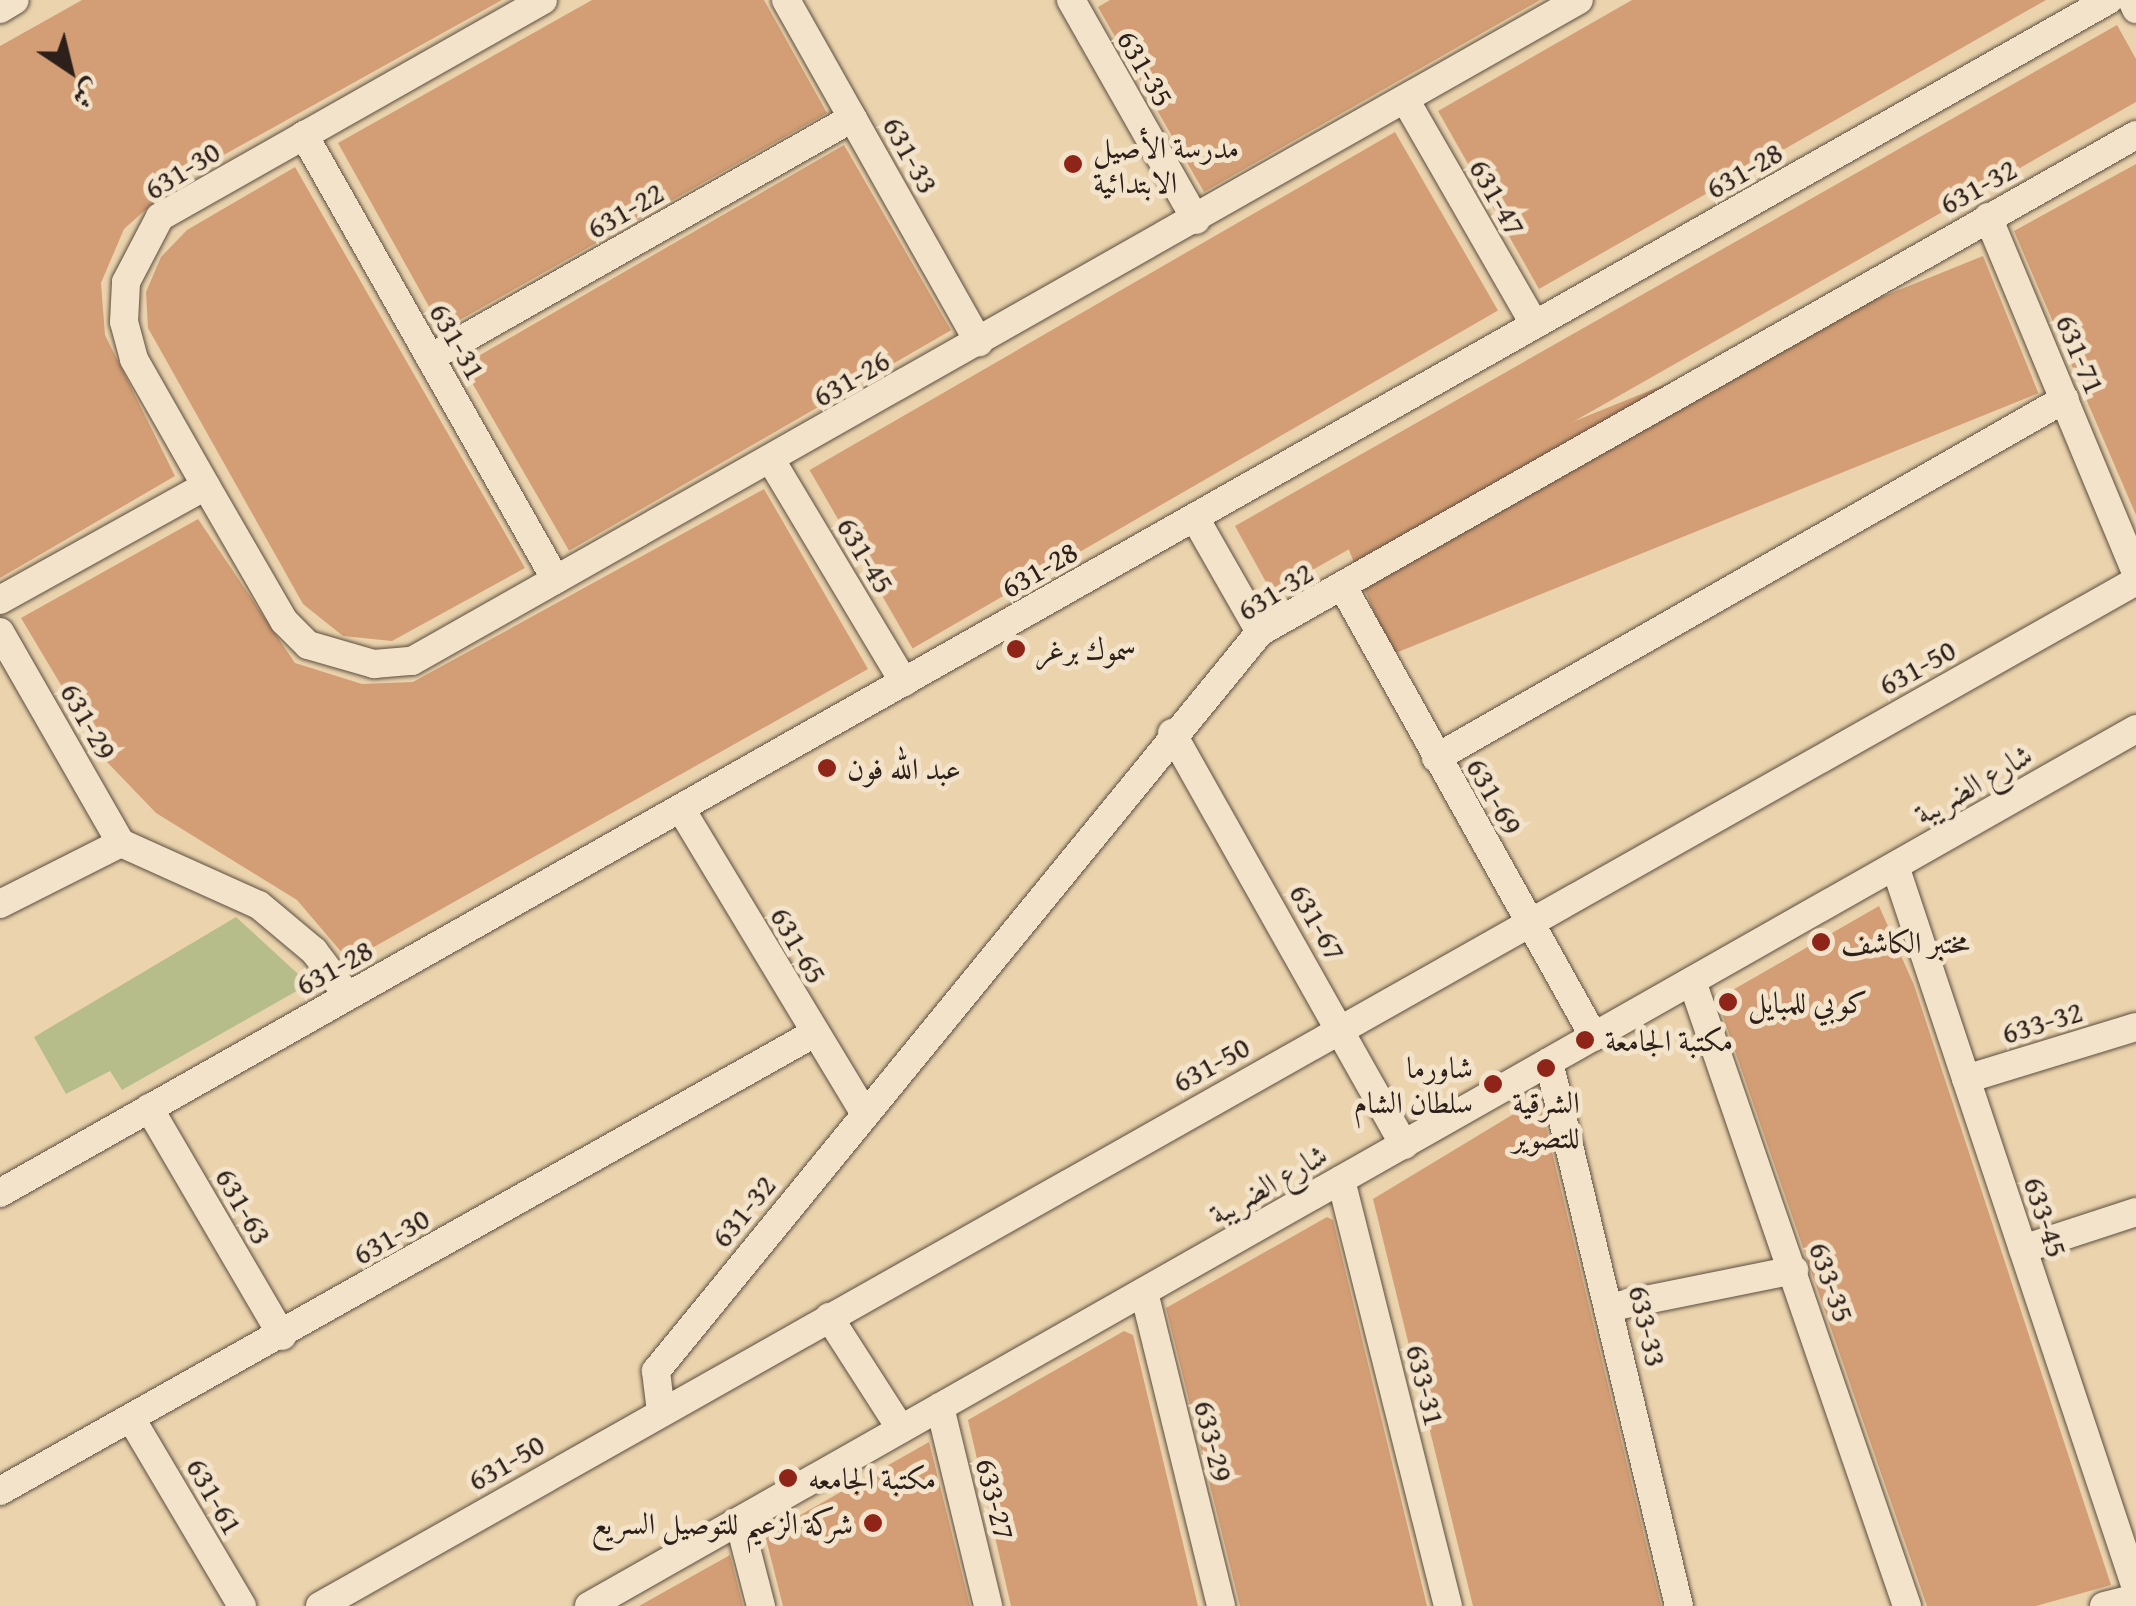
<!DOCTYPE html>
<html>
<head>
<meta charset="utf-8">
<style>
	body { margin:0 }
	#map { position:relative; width:2136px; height:1606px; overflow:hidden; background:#ebd4ad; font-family:"Gentium Book Plus",Amiri,serif }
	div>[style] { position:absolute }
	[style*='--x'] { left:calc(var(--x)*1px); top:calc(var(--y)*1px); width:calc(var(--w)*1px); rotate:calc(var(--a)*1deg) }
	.green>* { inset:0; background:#b7bd8a }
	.building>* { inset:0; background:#d39e75; transform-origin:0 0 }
	.roads { filter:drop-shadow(0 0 2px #5c4d40) drop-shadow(0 0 2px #5c4d40) }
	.minor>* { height:28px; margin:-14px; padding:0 14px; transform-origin:14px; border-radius:14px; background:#f2e3ca }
	.dots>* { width:28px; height:28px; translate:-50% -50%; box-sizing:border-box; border:5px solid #f2e3ca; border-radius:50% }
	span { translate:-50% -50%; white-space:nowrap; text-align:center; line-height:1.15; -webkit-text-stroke:10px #f2e3ca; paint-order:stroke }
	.street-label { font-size:30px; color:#2d201b }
	.poi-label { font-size:30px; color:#2d201b }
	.left { translate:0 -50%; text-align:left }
	.right { translate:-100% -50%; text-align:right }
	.north { position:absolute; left:20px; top:20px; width:100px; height:100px; -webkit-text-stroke:8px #f2e3ca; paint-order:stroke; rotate:145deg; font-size:28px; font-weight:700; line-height:40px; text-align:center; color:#2d201b }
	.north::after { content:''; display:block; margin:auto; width:35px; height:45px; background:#2d201b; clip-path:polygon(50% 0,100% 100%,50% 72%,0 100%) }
</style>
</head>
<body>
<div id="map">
	<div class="green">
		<div style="clip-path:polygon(236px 917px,309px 984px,122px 1090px,110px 1071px,66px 1094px,34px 1037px)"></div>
	</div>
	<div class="building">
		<div style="clip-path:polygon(82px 0,502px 0,179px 180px,124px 229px,101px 283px,105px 335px,175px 476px,0 578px,0 46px)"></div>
		<div style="clip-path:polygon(592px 0,764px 0,827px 113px,442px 330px,338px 143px)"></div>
		<div style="clip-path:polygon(1110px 0,1540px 0,1204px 192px,1098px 7px)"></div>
		<div style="clip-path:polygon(1632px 0,2046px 0,1539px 289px,1438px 111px)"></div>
		<div style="clip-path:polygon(2117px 25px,2136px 59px,2136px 102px,1272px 593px,1235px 526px)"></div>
		<div style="left:1395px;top:132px;width:206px;height:676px;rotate:60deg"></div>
		<div style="left:844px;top:145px;width:214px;height:441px;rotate:60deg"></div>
		<div style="clip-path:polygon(2136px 164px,2136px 515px,2014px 231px)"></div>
		<div style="clip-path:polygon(295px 167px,525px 568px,392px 641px,343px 636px,303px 604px,148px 328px,146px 292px,161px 257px,187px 230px)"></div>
		<div style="left:1983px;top:256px;width:148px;height:698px;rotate:68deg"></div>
		<div style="clip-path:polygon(764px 489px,868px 669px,349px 961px,297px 900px,156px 813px,107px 762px,21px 618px,198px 519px,295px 663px,362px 684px,413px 682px)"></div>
		<div style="clip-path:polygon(1879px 906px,1914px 985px,2111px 1585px,2036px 1606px,1927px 1606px,1717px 999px)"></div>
		<div style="clip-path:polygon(1532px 1103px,1541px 1106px,1661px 1606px,1473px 1606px,1373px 1199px)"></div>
		<div style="clip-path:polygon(1327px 1217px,1333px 1220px,1427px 1606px,1240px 1606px,1166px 1308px)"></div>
		<div style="clip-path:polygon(1124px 1331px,1133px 1335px,1198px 1606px,1011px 1606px,968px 1420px)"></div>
		<div style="clip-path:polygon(929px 1442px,970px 1606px,783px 1606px,765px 1535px)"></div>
		<div style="clip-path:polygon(730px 1555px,743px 1606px,639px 1606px)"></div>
	</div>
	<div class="roads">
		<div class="minor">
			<div style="--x:786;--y:0;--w:393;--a:60.6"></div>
			<div style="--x:1071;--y:0;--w:253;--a:60.4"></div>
			<div style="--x:2132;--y:0;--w:10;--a:66"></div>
			<div style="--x:0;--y:9;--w:17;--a:-31"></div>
			<div style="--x:1406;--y:101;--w:258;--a:60.1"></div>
			<div style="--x:304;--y:135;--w:511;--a:60.48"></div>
			<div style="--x:1988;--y:217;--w:385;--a:67.4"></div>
			<div style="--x:430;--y:358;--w:486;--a:-29.6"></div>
			<div style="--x:771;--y:460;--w:259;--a:59.1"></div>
			<div style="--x:206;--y:486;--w:156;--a:60"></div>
			<div style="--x:284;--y:621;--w:34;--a:45"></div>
			<div style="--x:308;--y:645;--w:69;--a:16.1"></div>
			<div style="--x:374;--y:664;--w:38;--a:-5"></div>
			<div style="--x:412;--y:661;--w:1341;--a:-29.53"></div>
			<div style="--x:1195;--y:518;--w:131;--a:60.3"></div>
			<div style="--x:1343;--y:587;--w:515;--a:60.85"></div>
			<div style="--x:0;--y:600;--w:235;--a:-29"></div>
			<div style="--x:206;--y:486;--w:146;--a:-119.6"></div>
			<div style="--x:134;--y:359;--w:38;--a:-105"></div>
			<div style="--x:124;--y:322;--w:40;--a:-87.1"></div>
			<div style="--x:126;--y:282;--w:73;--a:-62.4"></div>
			<div style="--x:160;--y:217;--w:440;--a:-29.5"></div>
			<div style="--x:0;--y:632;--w:243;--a:60.2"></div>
			<div style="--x:1172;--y:733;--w:473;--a:60.6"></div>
			<div style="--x:1436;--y:758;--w:724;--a:-29.72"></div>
			<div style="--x:681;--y:809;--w:354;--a:58.9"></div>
			<div style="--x:1895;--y:866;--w:761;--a:71.54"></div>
			<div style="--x:0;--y:904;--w:136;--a:-26.8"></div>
			<div style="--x:121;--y:843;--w:151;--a:24.2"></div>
			<div style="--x:259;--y:905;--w:72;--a:39.9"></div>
			<div style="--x:314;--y:951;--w:56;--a:52.9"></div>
			<div style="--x:1692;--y:981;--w:661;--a:71.02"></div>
			<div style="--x:1549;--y:1062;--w:559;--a:76.56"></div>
			<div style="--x:1966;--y:1079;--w:178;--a:-17"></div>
			<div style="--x:149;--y:1108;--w:264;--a:59.7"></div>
			<div style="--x:1341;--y:1180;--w:439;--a:75.9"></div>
			<div style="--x:0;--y:1193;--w:2423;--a:-29.5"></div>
			<div style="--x:2023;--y:1249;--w:119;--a:-18.1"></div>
			<div style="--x:1144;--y:1292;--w:323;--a:76.2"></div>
			<div style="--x:1611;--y:1307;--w:187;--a:-11.4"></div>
			<div style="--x:829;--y:1317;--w:133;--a:57.3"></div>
			<div style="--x:940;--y:1407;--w:205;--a:76.4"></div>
			<div style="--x:661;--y:1412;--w:41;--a:-97"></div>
			<div style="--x:656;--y:1371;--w:954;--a:-50.74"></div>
			<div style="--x:1260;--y:632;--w:1007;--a:-29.57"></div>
			<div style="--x:132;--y:1420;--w:216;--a:59.4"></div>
			<div style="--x:0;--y:1491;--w:933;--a:-29.34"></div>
			<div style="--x:739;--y:1521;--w:88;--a:75.5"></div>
			<div style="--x:320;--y:1606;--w:2085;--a:-29.44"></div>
			<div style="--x:589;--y:1606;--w:1778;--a:-29.55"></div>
			<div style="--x:2104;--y:1606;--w:33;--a:-14"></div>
		</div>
	</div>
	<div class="dots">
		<div style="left:1073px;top:164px;background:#8f2418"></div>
		<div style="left:1016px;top:649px;background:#8f2418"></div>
		<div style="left:827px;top:768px;background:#8f2418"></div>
		<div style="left:1821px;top:942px;background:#8f2418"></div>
		<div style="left:1728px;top:1002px;background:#8f2418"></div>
		<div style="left:1585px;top:1040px;background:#8f2418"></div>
		<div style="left:1546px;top:1068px;background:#8f2418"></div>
		<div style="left:1493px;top:1084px;background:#8f2418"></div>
		<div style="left:788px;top:1478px;background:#8f2418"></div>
		<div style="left:873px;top:1523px;background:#8f2418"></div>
	</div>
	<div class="street-label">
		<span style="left:1146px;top:68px;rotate:60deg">631-35</span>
		<span style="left:911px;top:155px;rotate:61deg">631-33</span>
		<span style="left:182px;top:170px;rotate:-32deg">631-30</span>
		<span style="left:1744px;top:170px;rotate:-30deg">631-28</span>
		<span style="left:1978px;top:186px;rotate:-29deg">631-32</span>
		<span style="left:1498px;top:197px;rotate:60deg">631-47</span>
		<span style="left:625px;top:210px;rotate:-30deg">631-22</span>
		<span style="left:458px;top:341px;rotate:60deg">631-31</span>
		<span style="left:2081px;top:354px;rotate:67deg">631-71</span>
		<span style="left:851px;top:378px;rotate:-30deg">631-26</span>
		<span style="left:866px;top:555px;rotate:59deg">631-45</span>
		<span style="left:1039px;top:569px;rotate:-30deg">631-28</span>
		<span style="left:1275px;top:591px;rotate:-32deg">631-32</span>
		<span style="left:1917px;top:667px;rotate:-29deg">631-50</span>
		<span style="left:89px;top:721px;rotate:60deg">631-29</span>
		<span style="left:1973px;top:784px;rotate:-30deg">شارع الضريبة</span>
		<span style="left:1495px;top:796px;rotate:60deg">631-69</span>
		<span style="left:1318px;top:922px;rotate:60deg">631-67</span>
		<span style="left:799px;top:945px;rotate:60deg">631-65</span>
		<span style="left:334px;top:967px;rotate:-29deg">631-28</span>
		<span style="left:2042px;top:1022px;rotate:-17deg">633-32</span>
		<span style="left:1211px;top:1064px;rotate:-29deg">631-50</span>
		<span style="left:1268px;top:1184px;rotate:-30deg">شارع الضريبة</span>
		<span style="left:244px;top:1206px;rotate:60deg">631-63</span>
		<span style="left:743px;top:1211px;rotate:-51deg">631-32</span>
		<span style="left:2046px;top:1217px;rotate:72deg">633-45</span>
		<span style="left:391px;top:1236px;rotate:-30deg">631-30</span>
		<span style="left:1832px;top:1282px;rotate:71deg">633-35</span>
		<span style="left:1648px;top:1326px;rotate:77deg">633-33</span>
		<span style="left:1426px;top:1385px;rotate:76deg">633-31</span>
		<span style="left:1214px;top:1441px;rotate:76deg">633-29</span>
		<span style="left:506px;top:1462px;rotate:-30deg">631-50</span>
		<span style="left:215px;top:1496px;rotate:60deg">631-61</span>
		<span style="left:996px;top:1499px;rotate:76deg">633-27</span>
	</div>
	<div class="poi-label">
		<span class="left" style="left:1093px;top:164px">مدرسة الأصيل<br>الابتدائية</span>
		<span class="left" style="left:1036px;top:649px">سموك برغر</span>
		<span class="left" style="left:847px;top:768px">عبد الله فون</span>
		<span class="left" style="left:1841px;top:942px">مختبر الكاشف</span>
		<span class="left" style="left:1748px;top:1002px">كوبي للمبايل</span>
		<span class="left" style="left:1605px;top:1040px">مكتبة الجامعة</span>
		<span class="right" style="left:1473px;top:1084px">شاورما<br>سلطان الشام</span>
		<span style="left:1546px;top:1119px">الشرقية<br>للتصوير</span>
		<span class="left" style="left:808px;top:1478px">مكتبة الجامعه</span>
		<span class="right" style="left:853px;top:1523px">شركة الزعيم للتوصيل السريع</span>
	</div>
	<div class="north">ش</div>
</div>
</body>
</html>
